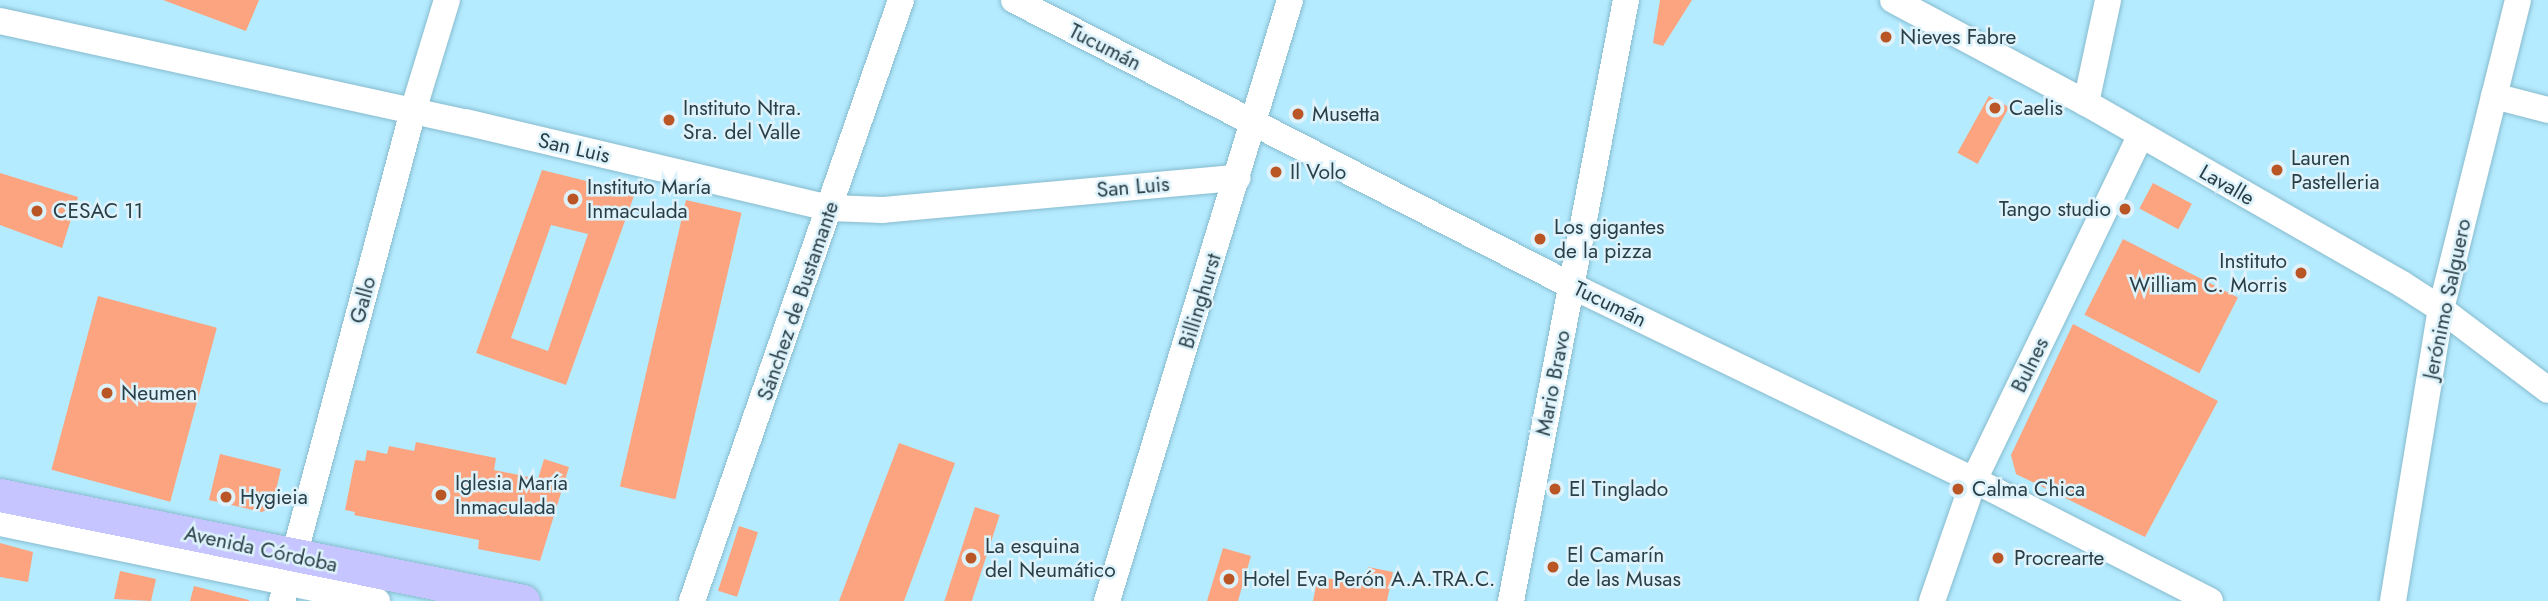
<!DOCTYPE html>
<html>
<head>
<meta charset="utf-8">
<style>
	body { margin:0 }
	#map { position:relative; width:2548px; height:601px; overflow:hidden; background:#b5ebff; font-family:Jost,sans-serif }
	div>[style] { position:absolute }
	[style*='--x'] { left:calc(var(--x)*1px); top:calc(var(--y)*1px); width:calc(var(--w)*1px); rotate:calc(var(--a)*1deg) }
	.building>* { inset:0; background:#fba47f; transform-origin:0 0 }
	.roads { filter:drop-shadow(0 0 2px #87bbce) drop-shadow(0 0 2px #87bbce) }
	.minor>* { height:26px; margin:-13px; padding:0 13px; transform-origin:13px; border-radius:13px; background:#fff }
	.major>* { height:33px; margin:-16.5px; padding:0 16.5px; transform-origin:16.5px; border-radius:16.5px; background:#c6c5ff }
	.dots>* { width:19px; height:19px; translate:-50% -50%; box-sizing:border-box; border:4px solid #ddf2fa; border-radius:50% }
	span { translate:-50% -50%; white-space:nowrap; text-align:center; line-height:1.15; -webkit-text-stroke:5px #ddf2fa; paint-order:stroke }
	.poi-label { font-size:21px; color:#293f47 }
	.left { translate:0 -50%; text-align:left }
	.right { translate:-100% -50%; text-align:right }
	.street-label { font-size:21px; color:#293f47 }
</style>
</head>
<body>
<div id="map">
	<div class="building">
		<div style="clip-path:polygon(163px 0,259px 0,246px 31px)"></div>
		<div style="clip-path:polygon(1660px 0,1692px 0,1663px 46px,1653px 43px)"></div>
		<div style="left:1989px;top:96px;width:23px;height:65px;rotate:29deg"></div>
		<div style="clip-path:polygon(evenodd,542px 170px,635px 193px,566px 385px,476px 353px,542px 170px,551px 225px,588px 234px,548px 351px,511px 338px,551px 225px)"></div>
		<div style="clip-path:polygon(0 173px,78px 197px,62px 248px,0 225px)"></div>
		<div style="left:2153px;top:183px;width:44px;height:29px;rotate:28deg"></div>
		<div style="left:686px;top:200px;width:57px;height:294px;rotate:13deg"></div>
		<div style="left:2123px;top:239px;width:129px;height:85px;rotate:27deg"></div>
		<div style="left:98px;top:296px;width:123px;height:180px;rotate:15deg"></div>
		<div style="clip-path:polygon(2073px 324px,2218px 401px,2145px 537px,2016px 474px,2011px 455px)"></div>
		<div style="clip-path:polygon(416px 442px,496px 458px,494px 470px,538px 479px,544px 459px,569px 467px,540px 561px,478px 549px,479px 540px,354px 515px,355px 512px,345px 510px,355px 460px,365px 461px,367px 450px,387px 454px,389px 446px,414px 451px)"></div>
		<div style="clip-path:polygon(899px 443px,955px 463px,904px 601px,839px 601px)"></div>
		<div style="clip-path:polygon(220px 454px,281px 469px,272px 507px,262px 512px,209px 500px)"></div>
		<div style="left:975px;top:507px;width:26px;height:100px;rotate:18deg"></div>
		<div style="left:739px;top:526px;width:20px;height:68px;rotate:18deg"></div>
		<div style="clip-path:polygon(0 543px,33px 552px,28px 582px,0 577px)"></div>
		<div style="clip-path:polygon(1223px 548px,1251px 556px,1238px 601px,1207px 601px)"></div>
		<div style="clip-path:polygon(1368px 567px,1393px 572px,1387px 601px,1313px 601px,1318px 576px,1364px 586px)"></div>
		<div style="clip-path:polygon(120px 571px,156px 579px,151px 601px,114px 599px)"></div>
		<div style="clip-path:polygon(194px 586px,249px 600px,249px 601px,190px 601px)"></div>
	</div>
	<div class="roads">
		<div class="minor">
			<div style="--x:1014;--y:0;--w:627;--a:27.14"></div>
			<div style="--x:1572;--y:286;--w:446;--a:25.8"></div>
			<div style="--x:1974;--y:480;--w:265;--a:27.1"></div>
			<div style="--x:1893;--y:0;--w:219;--a:28.1"></div>
			<div style="--x:2086;--y:103;--w:364;--a:29.8"></div>
			<div style="--x:2402;--y:284;--w:46;--a:32.7"></div>
			<div style="--x:2441;--y:309;--w:134;--a:37.1"></div>
			<div style="--x:0;--y:21;--w:476;--a:12.3"></div>
			<div style="--x:465;--y:122;--w:375;--a:13.3"></div>
			<div style="--x:830;--y:208;--w:53;--a:2.2"></div>
			<div style="--x:883;--y:210;--w:356;--a:-5.2"></div>
			<div style="--x:2494;--y:96;--w:56;--a:14.5"></div>
			<div style="--x:2086;--y:103;--w:105;--a:-77.9"></div>
			<div style="--x:0;--y:523;--w:385;--a:11.7"></div>
			<div style="--x:282;--y:601;--w:507;--a:-75.03"></div>
			<div style="--x:413;--y:111;--w:116;--a:-73"></div>
			<div style="--x:692;--y:601;--w:636;--a:-70.82"></div>
			<div style="--x:1107;--y:601;--w:628;--a:-73.06"></div>
			<div style="--x:1511;--y:601;--w:612;--a:-79.17"></div>
			<div style="--x:1932;--y:601;--w:128;--a:-70.9"></div>
			<div style="--x:1974;--y:480;--w:383;--a:-64.2"></div>
			<div style="--x:2393;--y:601;--w:296;--a:-80.7"></div>
			<div style="--x:2441;--y:309;--w:318;--a:-76"></div>
		</div>
		<div class="major">
			<div style="--x:0;--y:495;--w:534;--a:11.46"></div>
		</div>
	</div>
	<div class="dots">
		<div style="left:1886px;top:37px;background:#ba5525"></div>
		<div style="left:1995px;top:108px;background:#ba5525"></div>
		<div style="left:1298px;top:114px;background:#ba5525"></div>
		<div style="left:669px;top:120px;background:#ba5525"></div>
		<div style="left:2277px;top:170px;background:#ba5525"></div>
		<div style="left:1276px;top:172px;background:#ba5525"></div>
		<div style="left:573px;top:199px;background:#ba5525"></div>
		<div style="left:2125px;top:209px;background:#ba5525"></div>
		<div style="left:37px;top:211px;background:#ba5525"></div>
		<div style="left:1540px;top:239px;background:#ba5525"></div>
		<div style="left:2301px;top:273px;background:#ba5525"></div>
		<div style="left:107px;top:393px;background:#ba5525"></div>
		<div style="left:1555px;top:489px;background:#ba5525"></div>
		<div style="left:1958px;top:489px;background:#ba5525"></div>
		<div style="left:441px;top:495px;background:#ba5525"></div>
		<div style="left:226px;top:497px;background:#ba5525"></div>
		<div style="left:971px;top:558px;background:#ba5525"></div>
		<div style="left:1998px;top:558px;background:#ba5525"></div>
		<div style="left:1553px;top:567px;background:#ba5525"></div>
		<div style="left:1229px;top:579px;background:#ba5525"></div>
	</div>
	<div class="poi-label">
		<span class="left" style="left:1900px;top:37px">Nieves Fabre</span>
		<span class="left" style="left:683px;top:120px">Instituto Ntra.<br>Sra. del Valle</span>
		<span class="left" style="left:2009px;top:108px">Caelis</span>
		<span class="left" style="left:1312px;top:114px">Musetta</span>
		<span class="left" style="left:2291px;top:170px">Lauren<br>Pastelleria</span>
		<span class="left" style="left:1290px;top:172px">Il Volo</span>
		<span class="left" style="left:587px;top:199px">Instituto María<br>Inmaculada</span>
		<span class="right" style="left:2111px;top:209px">Tango studio</span>
		<span class="left" style="left:53px;top:211px">CESAC 11</span>
		<span class="left" style="left:1554px;top:239px">Los gigantes<br>de la pizza</span>
		<span class="right" style="left:2287px;top:273px">Instituto<br>William C. Morris</span>
		<span class="left" style="left:121px;top:393px">Neumen</span>
		<span class="left" style="left:455px;top:495px">Iglesia María<br>Inmaculada</span>
		<span class="left" style="left:1569px;top:489px">El Tinglado</span>
		<span class="left" style="left:1972px;top:489px">Calma Chica</span>
		<span class="left" style="left:240px;top:497px">Hygieia</span>
		<span class="left" style="left:985px;top:558px">La esquina<br>del Neumático</span>
		<span class="left" style="left:1567px;top:567px">El Camarín<br>de las Musas</span>
		<span class="left" style="left:2014px;top:558px">Procrearte</span>
		<span class="left" style="left:1243px;top:579px">Hotel Eva Perón A.A.TRA.C.</span>
	</div>
	<div class="street-label">
		<span style="left:1105px;top:47px;rotate:27deg">Tucumán</span>
		<span style="left:574px;top:148px;rotate:13deg">San Luis</span>
		<span style="left:2227px;top:185px;rotate:30deg">Lavalle</span>
		<span style="left:1133px;top:187px;rotate:-5deg">San Luis</span>
		<span style="left:2447px;top:299px;rotate:-78deg">Jerónimo Salguero</span>
		<span style="left:363px;top:300px;rotate:-75deg">Gallo</span>
		<span style="left:798px;top:301px;rotate:-71deg">Sánchez de Bustamante</span>
		<span style="left:1200px;top:301px;rotate:-73deg">Billinghurst</span>
		<span style="left:1610px;top:304px;rotate:26deg">Tucumán</span>
		<span style="left:2030px;top:365px;rotate:-64deg">Bulnes</span>
		<span style="left:1553px;top:383px;rotate:-79deg">Mario Bravo</span>
		<span style="left:261px;top:549px;rotate:12deg">Avenida Córdoba</span>
	</div>
</div>
</body>
</html>
